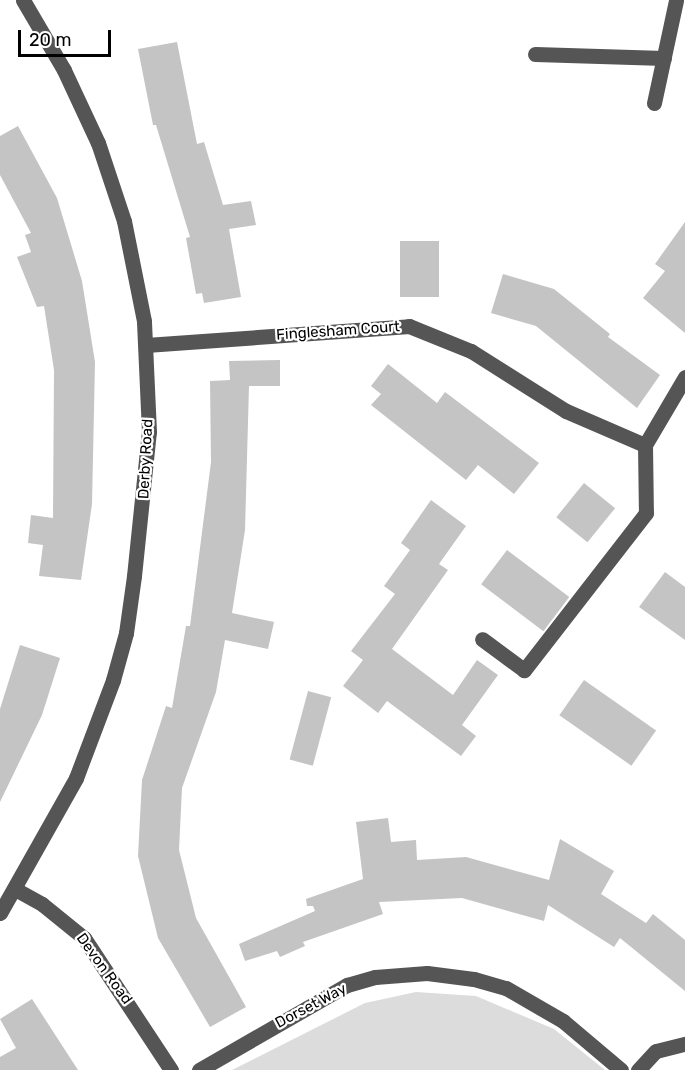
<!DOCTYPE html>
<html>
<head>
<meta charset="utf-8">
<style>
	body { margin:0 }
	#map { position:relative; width:685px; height:1070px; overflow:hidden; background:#fff; font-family:Rubik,sans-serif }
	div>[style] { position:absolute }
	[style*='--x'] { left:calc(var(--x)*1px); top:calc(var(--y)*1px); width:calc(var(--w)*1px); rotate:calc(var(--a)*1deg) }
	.green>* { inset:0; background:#dcdcdc }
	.building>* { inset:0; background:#c4c4c4; transform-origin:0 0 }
	.minor>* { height:15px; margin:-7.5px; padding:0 7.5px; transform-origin:7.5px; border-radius:7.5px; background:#555 }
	span { translate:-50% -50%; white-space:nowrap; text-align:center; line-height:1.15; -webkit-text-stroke:4.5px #fff; paint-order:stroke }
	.street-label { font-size:15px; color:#000 }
	.scale { position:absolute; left:18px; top:30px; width:93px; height:27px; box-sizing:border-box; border:3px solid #000; border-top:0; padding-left:8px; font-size:18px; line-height:21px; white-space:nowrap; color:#000; -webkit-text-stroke:4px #fff; paint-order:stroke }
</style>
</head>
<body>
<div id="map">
	<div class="green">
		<div style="clip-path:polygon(416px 992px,476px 996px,554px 1029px,605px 1070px,232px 1070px,365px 1003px)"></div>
	</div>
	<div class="building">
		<div style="clip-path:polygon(177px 42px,197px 144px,204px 142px,223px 205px,251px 201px,256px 225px,229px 229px,241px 297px,204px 303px,202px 293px,196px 294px,186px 238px,190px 237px,156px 125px,153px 125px,138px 49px)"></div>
		<div style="clip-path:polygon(18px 126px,57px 198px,82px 281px,95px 362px,92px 504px,81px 580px,39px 576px,43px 545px,28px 543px,31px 515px,53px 518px,54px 370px,44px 306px,37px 307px,17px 257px,31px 252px,25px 235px,31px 233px,0 175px,0 136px)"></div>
		<div style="clip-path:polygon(685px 222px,685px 333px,643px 298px,665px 271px,655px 264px)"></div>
		<div style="left:400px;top:241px;width:39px;height:56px"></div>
		<div style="clip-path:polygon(503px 274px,554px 289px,610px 334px,608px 337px,660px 375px,637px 408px,536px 326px,491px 313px)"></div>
		<div style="clip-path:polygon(280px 360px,280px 386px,249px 386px,245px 530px,232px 613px,274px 622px,268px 649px,225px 640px,216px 692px,182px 788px,179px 850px,196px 918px,246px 1007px,210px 1027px,158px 938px,138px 856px,142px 780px,166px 706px,172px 708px,186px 626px,190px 626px,211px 462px,210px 381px,230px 380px,229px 361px)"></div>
		<div style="clip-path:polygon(388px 364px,437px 403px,445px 392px,539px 463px,514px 494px,478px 465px,466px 480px,371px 405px,381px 394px,371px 386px)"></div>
		<div style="left:584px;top:483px;width:40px;height:44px;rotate:39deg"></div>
		<div style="clip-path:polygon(431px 500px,466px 526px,439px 564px,448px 570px,392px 649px,453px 695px,477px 660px,498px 675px,462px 725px,476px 736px,461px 756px,387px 701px,378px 713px,343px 686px,363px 660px,351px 651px,395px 594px,384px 586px,410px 550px,401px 543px)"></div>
		<div style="left:507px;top:550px;width:78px;height:43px;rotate:37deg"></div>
		<div style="clip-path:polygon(665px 572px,685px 587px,685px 640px,639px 607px)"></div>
		<div style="clip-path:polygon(20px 645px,60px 658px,42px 715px,0 802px,0 709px)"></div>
		<div style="left:584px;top:680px;width:88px;height:43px;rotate:35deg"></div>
		<div style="left:308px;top:691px;width:24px;height:71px;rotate:15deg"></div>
		<div style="clip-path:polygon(388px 818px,391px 842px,416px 840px,417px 860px,466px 857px,549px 880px,560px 839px,614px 871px,601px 894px,646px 923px,653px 914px,685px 940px,685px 991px,620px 938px,614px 947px,548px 905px,544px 921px,462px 898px,379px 902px,383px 914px,303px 942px,305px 946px,280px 957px,277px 951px,245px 961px,239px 944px,315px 911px,313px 906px,307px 906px,306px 899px,363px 879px,356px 822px)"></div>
		<div style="clip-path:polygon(32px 999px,78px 1070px,0 1070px,0 1057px,16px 1048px,0 1019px)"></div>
	</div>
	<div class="minor">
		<div style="--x:535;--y:54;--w:129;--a:1.8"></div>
		<div style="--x:654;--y:103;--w:105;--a:-77.9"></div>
		<div style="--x:146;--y:345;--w:264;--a:-4.1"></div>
		<div style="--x:409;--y:326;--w:67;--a:22"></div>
		<div style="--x:471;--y:351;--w:112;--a:32.3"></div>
		<div style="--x:566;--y:411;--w:86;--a:23.3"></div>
		<div style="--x:645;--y:445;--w:68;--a:89.2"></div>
		<div style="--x:646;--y:513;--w:199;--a:127.8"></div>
		<div style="--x:524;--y:670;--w:52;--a:-143.6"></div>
		<div style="--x:645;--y:445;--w:79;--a:-59.5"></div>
		<div style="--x:15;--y:889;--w:31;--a:29"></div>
		<div style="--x:42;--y:904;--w:54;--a:39"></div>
		<div style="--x:84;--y:938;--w:158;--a:56.6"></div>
		<div style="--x:0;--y:913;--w:155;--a:-60.6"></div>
		<div style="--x:76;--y:778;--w:105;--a:-69.3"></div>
		<div style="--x:113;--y:680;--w:49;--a:-74.5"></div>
		<div style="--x:126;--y:633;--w:58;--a:-82"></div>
		<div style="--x:134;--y:576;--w:145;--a:-84.1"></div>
		<div style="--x:149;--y:432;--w:111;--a:-92.6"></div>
		<div style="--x:144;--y:321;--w:102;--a:-101.3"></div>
		<div style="--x:124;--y:221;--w:82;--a:-108.4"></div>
		<div style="--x:98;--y:143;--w:81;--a:-115"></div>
		<div style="--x:64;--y:70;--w:81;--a:-120.4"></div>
		<div style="--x:199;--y:1070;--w:171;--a:-29.9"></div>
		<div style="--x:347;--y:985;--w:29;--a:-16"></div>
		<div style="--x:375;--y:977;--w:52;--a:-4.4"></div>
		<div style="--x:427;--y:973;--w:47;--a:7.3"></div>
		<div style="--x:474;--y:979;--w:33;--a:16"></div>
		<div style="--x:506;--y:988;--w:66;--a:30.1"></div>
		<div style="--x:563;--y:1021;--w:76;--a:40.2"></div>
		<div style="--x:638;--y:1070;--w:26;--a:-47"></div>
		<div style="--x:656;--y:1051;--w:30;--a:-14"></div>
	</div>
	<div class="street-label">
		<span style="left:338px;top:331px;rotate:-4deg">Finglesham Court</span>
		<span style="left:146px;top:459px;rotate:-87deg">Derby Road</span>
		<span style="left:104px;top:969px;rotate:54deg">Devon Road</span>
		<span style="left:311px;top:1006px;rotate:-28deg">Dorset Way</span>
	</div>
	<div class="scale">20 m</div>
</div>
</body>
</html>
